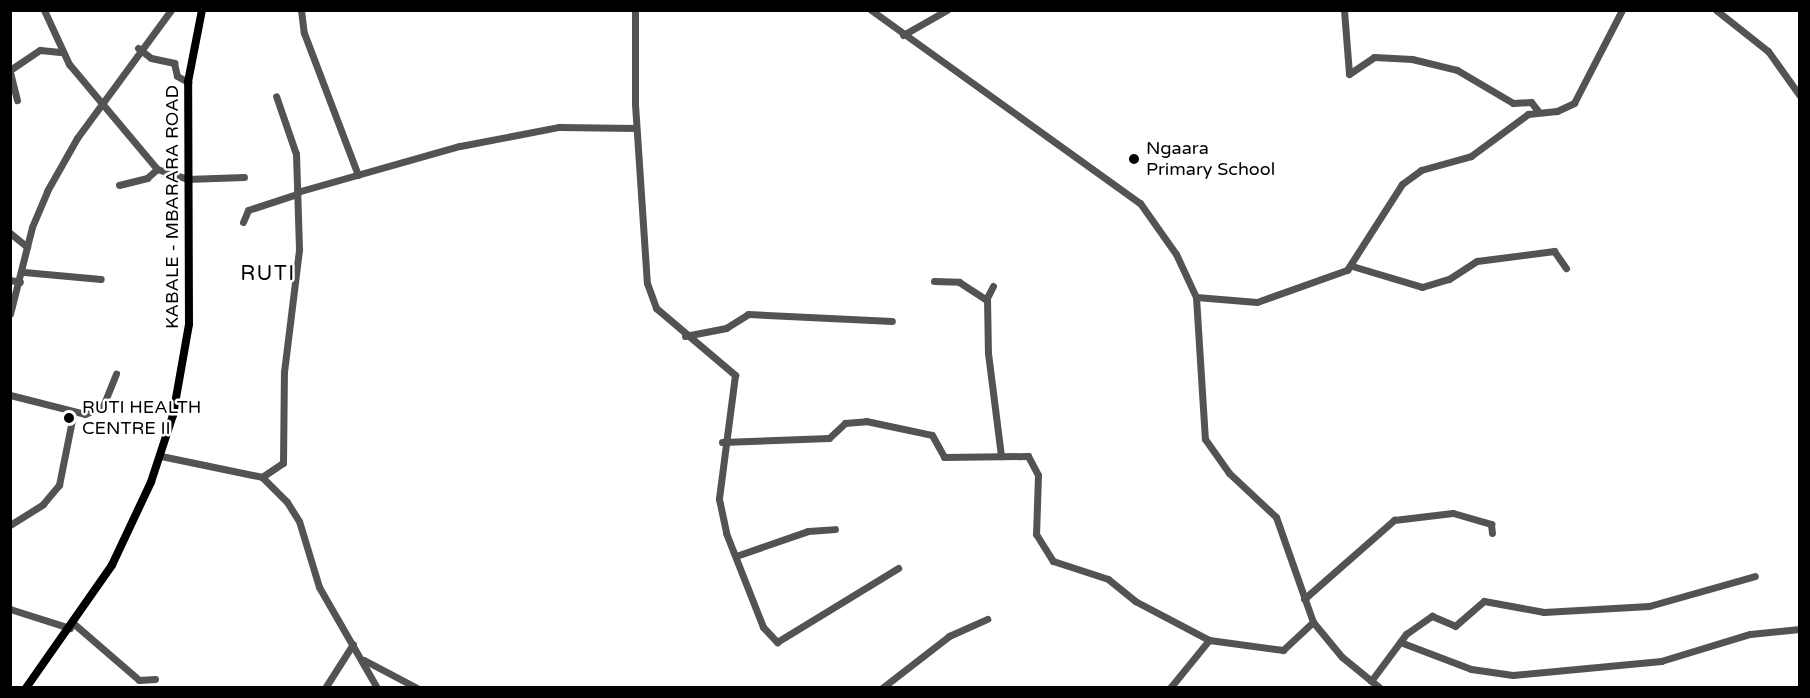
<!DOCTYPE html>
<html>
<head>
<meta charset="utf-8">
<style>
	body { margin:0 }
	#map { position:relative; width:1810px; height:698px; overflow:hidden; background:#fff; font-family:"Varela Round",sans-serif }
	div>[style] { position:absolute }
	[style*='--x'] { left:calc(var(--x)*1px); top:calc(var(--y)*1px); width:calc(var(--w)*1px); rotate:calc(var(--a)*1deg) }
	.minor>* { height:7px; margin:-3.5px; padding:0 3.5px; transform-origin:3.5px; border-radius:3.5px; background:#535353 }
	.major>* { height:8px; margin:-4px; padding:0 4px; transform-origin:4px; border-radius:4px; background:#000 }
	.dots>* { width:16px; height:16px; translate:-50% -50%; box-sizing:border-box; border:3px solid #fff; border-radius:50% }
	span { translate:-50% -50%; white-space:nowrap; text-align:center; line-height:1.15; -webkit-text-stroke:5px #fff; paint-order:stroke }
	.poi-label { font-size:18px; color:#000 }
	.left { translate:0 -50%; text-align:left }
	.street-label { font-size:18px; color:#000 }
	.quarter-label { font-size:21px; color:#000; letter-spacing:1.5px }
	.frame { position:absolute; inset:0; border:12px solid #000; pointer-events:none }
</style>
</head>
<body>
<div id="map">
	<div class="minor">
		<div style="--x:44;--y:10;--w:60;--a:65.2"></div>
		<div style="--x:69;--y:64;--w:137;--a:50"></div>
		<div style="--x:157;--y:169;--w:32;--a:18"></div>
		<div style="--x:187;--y:179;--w:57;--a:-2"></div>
		<div style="--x:301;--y:10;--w:23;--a:83"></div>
		<div style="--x:304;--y:33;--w:152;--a:69.2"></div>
		<div style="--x:635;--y:10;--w:94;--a:90"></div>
		<div style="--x:635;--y:104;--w:179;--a:86.2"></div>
		<div style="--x:647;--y:283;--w:27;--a:70"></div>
		<div style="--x:656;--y:308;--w:104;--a:40.3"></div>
		<div style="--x:735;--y:375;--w:125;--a:97.4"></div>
		<div style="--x:719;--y:499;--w:35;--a:78"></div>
		<div style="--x:726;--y:533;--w:101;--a:68.5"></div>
		<div style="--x:763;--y:627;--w:21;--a:47"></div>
		<div style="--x:777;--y:642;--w:142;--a:-31.4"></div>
		<div style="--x:871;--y:10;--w:331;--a:35.7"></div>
		<div style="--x:1140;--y:203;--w:62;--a:54.8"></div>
		<div style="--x:1176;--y:254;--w:47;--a:65.1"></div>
		<div style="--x:1196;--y:297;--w:142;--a:86.4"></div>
		<div style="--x:1205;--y:439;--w:42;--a:54.8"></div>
		<div style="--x:1229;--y:473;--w:64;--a:43.1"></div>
		<div style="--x:1276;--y:517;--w:111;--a:70.6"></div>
		<div style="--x:1313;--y:622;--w:45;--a:50.4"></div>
		<div style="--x:1342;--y:657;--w:49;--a:39.2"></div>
		<div style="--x:1344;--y:10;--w:64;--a:85.5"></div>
		<div style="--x:1349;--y:74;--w:30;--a:-34"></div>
		<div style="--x:1374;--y:57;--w:38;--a:3"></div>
		<div style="--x:1412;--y:59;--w:46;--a:13.7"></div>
		<div style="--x:1457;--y:70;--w:65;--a:30.5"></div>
		<div style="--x:1513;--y:103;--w:18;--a:-3"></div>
		<div style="--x:1531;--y:102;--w:11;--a:52"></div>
		<div style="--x:1716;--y:10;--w:66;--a:38.3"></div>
		<div style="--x:1768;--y:51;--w:55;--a:54.6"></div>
		<div style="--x:903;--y:35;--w:51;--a:-29.6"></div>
		<div style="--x:138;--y:48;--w:16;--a:38"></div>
		<div style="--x:151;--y:58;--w:24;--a:12"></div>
		<div style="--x:174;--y:63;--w:13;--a:77"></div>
		<div style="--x:177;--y:76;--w:13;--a:29"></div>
		<div style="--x:10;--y:70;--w:36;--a:-34"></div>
		<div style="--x:40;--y:50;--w:20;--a:6"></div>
		<div style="--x:10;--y:72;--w:29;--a:76"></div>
		<div style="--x:119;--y:185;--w:29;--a:-14"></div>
		<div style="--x:147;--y:178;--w:13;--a:-42"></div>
		<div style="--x:297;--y:192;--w:169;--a:-15.8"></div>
		<div style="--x:460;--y:146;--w:101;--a:-10.9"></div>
		<div style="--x:559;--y:127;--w:77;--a:0.7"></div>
		<div style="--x:243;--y:222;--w:13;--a:-67"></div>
		<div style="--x:248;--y:210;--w:52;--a:-18.1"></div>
		<div style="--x:10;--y:233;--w:22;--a:39"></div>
		<div style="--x:1352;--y:266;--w:73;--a:16.7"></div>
		<div style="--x:1422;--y:287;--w:28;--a:-17"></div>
		<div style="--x:1449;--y:279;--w:33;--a:-33"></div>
		<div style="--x:1477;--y:261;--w:78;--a:-7.4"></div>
		<div style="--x:1554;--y:251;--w:21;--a:55"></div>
		<div style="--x:24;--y:272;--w:77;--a:5.2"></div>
		<div style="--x:10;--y:280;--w:10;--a:11"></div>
		<div style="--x:934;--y:281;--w:25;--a:2"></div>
		<div style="--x:959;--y:282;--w:33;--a:33"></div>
		<div style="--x:993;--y:286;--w:13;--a:117"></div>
		<div style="--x:987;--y:298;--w:55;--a:89"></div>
		<div style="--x:988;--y:353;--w:104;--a:82.8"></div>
		<div style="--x:1196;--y:297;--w:61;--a:4.7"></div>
		<div style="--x:1257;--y:302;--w:96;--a:-19.6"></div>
		<div style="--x:1347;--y:270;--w:102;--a:-57.4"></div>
		<div style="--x:1402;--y:184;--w:24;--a:-36"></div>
		<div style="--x:1421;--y:170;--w:52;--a:-15.6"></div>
		<div style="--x:1471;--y:156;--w:71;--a:-36.4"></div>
		<div style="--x:1528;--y:114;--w:29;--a:-6"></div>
		<div style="--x:1557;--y:111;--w:19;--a:-25"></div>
		<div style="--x:1574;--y:103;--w:105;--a:-62.7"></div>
		<div style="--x:10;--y:314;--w:90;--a:-75.8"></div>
		<div style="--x:32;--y:227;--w:39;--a:-67"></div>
		<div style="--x:47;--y:191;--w:61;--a:-60.5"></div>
		<div style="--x:77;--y:138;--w:159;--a:-53.7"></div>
		<div style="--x:685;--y:336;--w:42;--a:-11"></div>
		<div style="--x:726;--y:328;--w:26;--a:-32"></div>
		<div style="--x:748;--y:314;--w:144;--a:2.8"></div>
		<div style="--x:10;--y:395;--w:77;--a:14.2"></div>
		<div style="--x:85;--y:414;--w:20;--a:-24"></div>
		<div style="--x:103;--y:406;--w:35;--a:-68"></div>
		<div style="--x:722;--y:442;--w:107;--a:-2.1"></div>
		<div style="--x:829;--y:438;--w:22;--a:-43"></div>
		<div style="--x:845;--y:423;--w:21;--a:-5"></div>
		<div style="--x:866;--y:421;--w:67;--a:12"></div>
		<div style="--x:932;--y:435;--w:25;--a:61"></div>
		<div style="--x:944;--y:457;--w:84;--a:-0.7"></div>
		<div style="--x:1028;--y:456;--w:21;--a:62"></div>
		<div style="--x:1038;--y:475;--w:59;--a:91.9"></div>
		<div style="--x:1036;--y:534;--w:32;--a:58"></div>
		<div style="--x:1053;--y:561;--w:58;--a:18.1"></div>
		<div style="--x:1108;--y:579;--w:35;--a:39"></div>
		<div style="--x:1135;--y:601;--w:84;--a:27.8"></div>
		<div style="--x:161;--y:456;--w:103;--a:11.7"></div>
		<div style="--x:262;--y:477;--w:35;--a:45"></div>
		<div style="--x:287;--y:502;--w:22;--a:58"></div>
		<div style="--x:299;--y:521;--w:69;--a:73.1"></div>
		<div style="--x:319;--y:587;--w:116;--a:60.1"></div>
		<div style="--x:262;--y:477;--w:25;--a:-34"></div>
		<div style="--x:283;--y:463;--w:91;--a:-89.4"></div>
		<div style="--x:284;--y:372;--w:124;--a:-83"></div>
		<div style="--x:299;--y:249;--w:95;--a:-91.8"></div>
		<div style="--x:296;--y:154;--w:61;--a:-109"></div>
		<div style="--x:10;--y:525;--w:39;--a:-32"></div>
		<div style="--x:43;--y:504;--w:25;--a:-50"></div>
		<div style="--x:59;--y:485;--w:71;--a:-78.7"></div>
		<div style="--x:736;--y:556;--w:76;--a:-19.1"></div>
		<div style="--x:808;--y:531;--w:27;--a:-4"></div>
		<div style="--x:1304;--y:599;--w:120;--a:-41.3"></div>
		<div style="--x:1394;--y:520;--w:59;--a:-6.8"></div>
		<div style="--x:1453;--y:513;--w:40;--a:16"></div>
		<div style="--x:1491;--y:524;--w:9;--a:84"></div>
		<div style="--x:10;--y:609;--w:63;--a:17.6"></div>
		<div style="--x:73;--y:623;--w:87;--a:40.8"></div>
		<div style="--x:139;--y:680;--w:16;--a:-4"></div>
		<div style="--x:1400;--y:642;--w:76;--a:20.8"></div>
		<div style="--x:1471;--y:669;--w:42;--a:8.1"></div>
		<div style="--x:1513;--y:675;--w:149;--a:-5.4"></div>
		<div style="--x:1661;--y:661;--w:93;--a:-16.9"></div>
		<div style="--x:1750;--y:634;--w:50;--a:-5.7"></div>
		<div style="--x:364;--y:660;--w:60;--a:27.8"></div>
		<div style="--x:1371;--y:681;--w:59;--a:-53.3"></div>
		<div style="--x:1406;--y:634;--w:32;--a:-35"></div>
		<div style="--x:1432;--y:616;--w:25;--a:23"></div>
		<div style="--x:1455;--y:626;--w:38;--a:-41"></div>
		<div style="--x:1484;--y:601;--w:61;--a:10.4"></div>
		<div style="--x:1544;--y:612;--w:105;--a:-3.3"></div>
		<div style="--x:1649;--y:606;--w:110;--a:-15.8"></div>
		<div style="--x:325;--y:688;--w:52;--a:-57.5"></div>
		<div style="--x:882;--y:688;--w:85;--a:-37.8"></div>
		<div style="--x:949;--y:636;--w:42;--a:-24.1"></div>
		<div style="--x:1170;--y:688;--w:62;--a:-50.9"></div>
		<div style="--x:1209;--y:640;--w:75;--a:7.7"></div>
		<div style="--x:1283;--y:650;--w:41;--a:-43"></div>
	</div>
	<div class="major">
		<div style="--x:26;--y:688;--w:150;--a:-55"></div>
		<div style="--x:112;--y:565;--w:92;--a:-64.8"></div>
		<div style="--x:151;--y:482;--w:71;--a:-71.8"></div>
		<div style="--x:173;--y:415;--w:92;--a:-80"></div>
		<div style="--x:189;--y:324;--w:242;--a:-90.2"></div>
		<div style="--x:188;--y:82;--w:73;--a:-79"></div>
	</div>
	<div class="dots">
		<div style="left:1134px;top:159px;background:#000"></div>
		<div style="left:69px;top:418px;background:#000"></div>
	</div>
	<div class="poi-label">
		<span class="left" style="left:1146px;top:159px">Ngaara<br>Primary School</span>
		<span class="left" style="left:82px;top:418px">RUTI HEALTH<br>CENTRE II</span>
	</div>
	<div class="street-label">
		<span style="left:172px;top:207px;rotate:-90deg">KABALE - MBARARA ROAD</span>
	</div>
	<div class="quarter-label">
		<span style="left:268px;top:274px">RUTI</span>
	</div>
	<div class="frame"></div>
</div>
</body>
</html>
